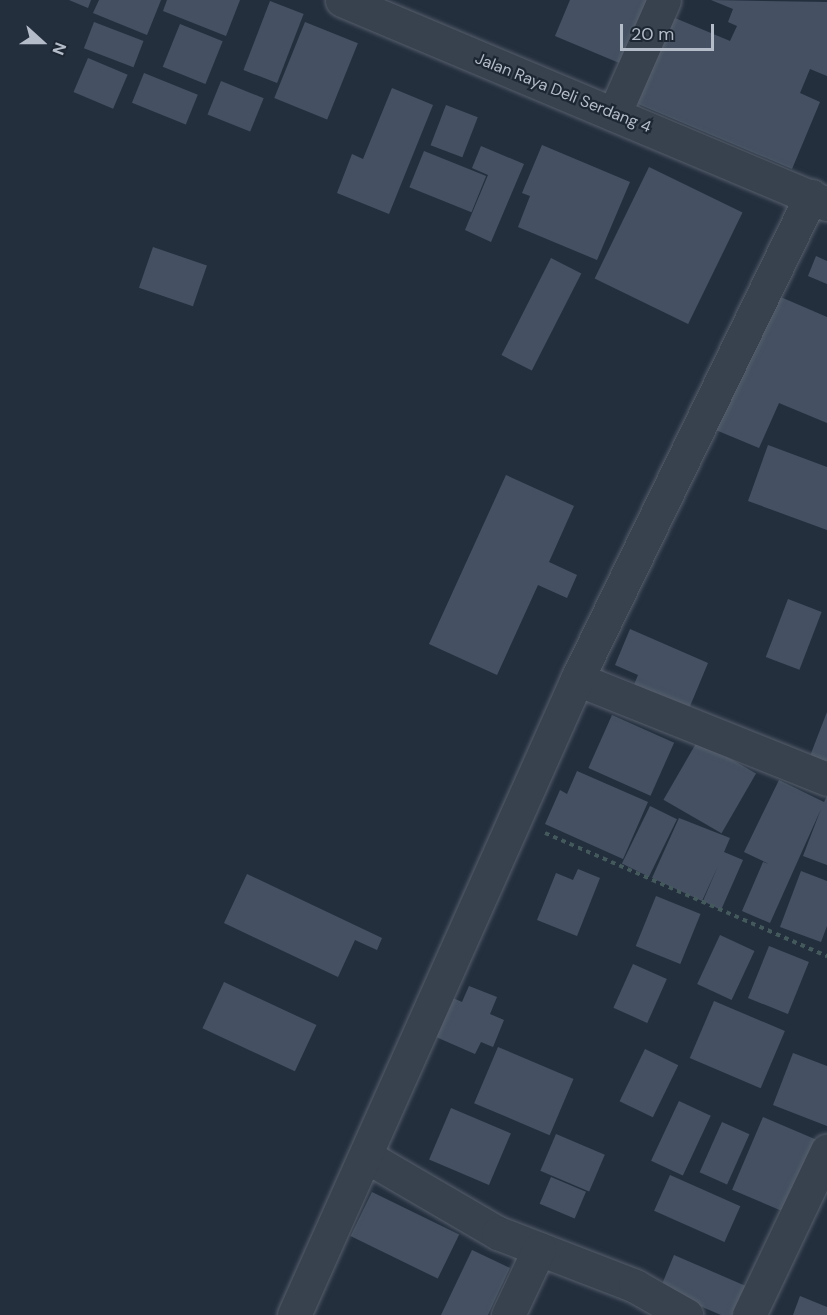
<!DOCTYPE html>
<html>
<head>
<meta charset="utf-8">
<style>
	body { margin:0 }
	#map { position:relative; width:827px; height:1315px; overflow:hidden; background:#242f3e; font-family:"DM Sans",sans-serif }
	div>[style] { position:absolute }
	[style*='--x'] { left:calc(var(--x)*1px); top:calc(var(--y)*1px); width:calc(var(--w)*1px); rotate:calc(var(--a)*1deg) }
	.building>* { inset:0; background:#455162; transform-origin:0 0 }
	.path>* { height:4px; margin-top:-2px; transform-origin:0; background:repeating-linear-gradient(90deg,#44595c 0 4.5px,transparent 0 9px) }
	.roads { filter:drop-shadow(0 0 2px #565f6c) drop-shadow(0 0 2px #565f6c) }
	.minor>* { height:33px; margin:-16.5px; padding:0 16.5px; transform-origin:16.5px; border-radius:16.5px; background:#38414e }
	span { translate:-50% -50%; white-space:nowrap; text-align:center; line-height:1.15; -webkit-text-stroke:4.5px #1d2633; paint-order:stroke }
	.street-label { font-size:16px; color:#b4bcc9 }
	.north { position:absolute; left:12px; top:12px; width:60px; height:60px; -webkit-text-stroke:4px #1d2633; paint-order:stroke; rotate:111deg; font-size:16px; font-weight:700; line-height:24px; text-align:center; color:#b4bcc9 }
	.north::after { content:''; display:block; margin:auto; width:21px; height:27px; background:#b4bcc9; clip-path:polygon(50% 0,100% 100%,50% 72%,0 100%) }
	.scale { position:absolute; left:620px; top:24px; width:94px; height:27px; box-sizing:border-box; border:3px solid #b4bcc9; border-top:0; padding-left:8px; font-size:18px; line-height:21px; white-space:nowrap; color:#b4bcc9; -webkit-text-stroke:4px #1d2633; paint-order:stroke }
</style>
</head>
<body>
<div id="map">
	<div class="building">
		<div style="clip-path:polygon(69px 0,91px 0,88px 8px)"></div>
		<div style="clip-path:polygon(99px 0,161px 0,147px 35px,93px 13px)"></div>
		<div style="clip-path:polygon(167px 0,240px 0,226px 36px,163px 11px)"></div>
		<div style="clip-path:polygon(570px 0,651px 0,624px 65px,555px 36px)"></div>
		<div style="clip-path:polygon(711px 0,827px 2px,827px 76px,810px 69px,800px 93px,820px 102px,792px 169px,626px 99px,663px 13px,730px 41px,737px 26px,728px 22px,733px 9px)"></div>
		<div style="left:270px;top:1px;width:36px;height:74px;rotate:21deg"></div>
		<div style="left:94px;top:22px;width:53px;height:28px;rotate:21deg"></div>
		<div style="left:305px;top:22px;width:57px;height:82px;rotate:22deg"></div>
		<div style="left:180px;top:24px;width:46px;height:46px;rotate:22deg"></div>
		<div style="left:88px;top:58px;width:43px;height:37px;rotate:23deg"></div>
		<div style="left:144px;top:73px;width:58px;height:32px;rotate:22deg"></div>
		<div style="left:221px;top:81px;width:46px;height:36px;rotate:22deg"></div>
		<div style="clip-path:polygon(392px 88px,433px 105px,389px 214px,337px 193px,352px 154px,363px 159px)"></div>
		<div style="left:446px;top:105px;width:34px;height:43px;rotate:21deg"></div>
		<div style="clip-path:polygon(542px 145px,630px 182px,597px 260px,518px 227px,530px 196px,522px 193px)"></div>
		<div style="clip-path:polygon(481px 146px,524px 164px,491px 242px,465px 230px,488px 175px,472px 168px)"></div>
		<div style="left:424px;top:151px;width:67px;height:39px;rotate:22deg"></div>
		<div style="left:649px;top:167px;width:104px;height:124px;rotate:26deg"></div>
		<div style="left:153px;top:247px;width:57px;height:43px;rotate:19deg"></div>
		<div style="clip-path:polygon(816px 256px,827px 261px,827px 284px,808px 276px)"></div>
		<div style="left:551px;top:258px;width:34px;height:109px;rotate:27deg"></div>
		<div style="clip-path:polygon(769px 292px,827px 317px,827px 423px,779px 403px,759px 448px,711px 428px)"></div>
		<div style="clip-path:polygon(768px 445px,827px 467px,827px 530px,748px 501px)"></div>
		<div style="clip-path:polygon(506px 475px,574px 506px,549px 562px,577px 575px,567px 598px,538px 585px,497px 675px,429px 644px)"></div>
		<div style="left:788px;top:599px;width:36px;height:62px;rotate:21deg"></div>
		<div style="clip-path:polygon(630px 629px,708px 663px,688px 711px,633px 687px,638px 675px,615px 665px)"></div>
		<div style="clip-path:polygon(827px 712px,827px 763px,810px 756px)"></div>
		<div style="left:612px;top:715px;width:68px;height:58px;rotate:24deg"></div>
		<div style="left:698px;top:740px;width:67px;height:69px;rotate:30deg"></div>
		<div style="clip-path:polygon(577px 771px,648px 802px,623px 859px,545px 824px,560px 790px,567px 794px)"></div>
		<div style="clip-path:polygon(779px 780px,824px 802px,827px 796px,827px 865px,803px 856px,821px 809px,770px 923px,742px 911px,763px 862px,769px 864px,744px 852px)"></div>
		<div style="left:650px;top:806px;width:30px;height:64px;rotate:26deg"></div>
		<div style="clip-path:polygon(679px 818px,730px 838px,724px 852px,743px 860px,721px 910px,703px 901px,718px 866px,702px 901px,652px 878px)"></div>
		<div style="clip-path:polygon(578px 869px,600px 878px,577px 936px,537px 920px,556px 873px,573px 880px)"></div>
		<div style="clip-path:polygon(801px 871px,827px 881px,827px 926px,821px 942px,780px 927px)"></div>
		<div style="clip-path:polygon(247px 874px,382px 938px,377px 950px,355px 940px,338px 977px,224px 923px)"></div>
		<div style="left:656px;top:896px;width:48px;height:54px;rotate:22deg"></div>
		<div style="left:720px;top:935px;width:38px;height:54px;rotate:25deg"></div>
		<div style="left:769px;top:946px;width:43px;height:56px;rotate:22deg"></div>
		<div style="left:633px;top:964px;width:37px;height:48px;rotate:24deg"></div>
		<div style="left:224px;top:982px;width:102px;height:51px;rotate:25deg"></div>
		<div style="clip-path:polygon(469px 986px,497px 997px,490px 1014px,504px 1020px,493px 1047px,481px 1042px,475px 1054px,436px 1037px,453px 998px,462px 1002px)"></div>
		<div style="left:714px;top:1001px;width:77px;height:62px;rotate:23deg"></div>
		<div style="left:498px;top:1047px;width:82px;height:61px;rotate:23deg"></div>
		<div style="left:645px;top:1049px;width:37px;height:58px;rotate:26deg"></div>
		<div style="clip-path:polygon(793px 1053px,827px 1066px,827px 1126px,773px 1105px)"></div>
		<div style="left:679px;top:1101px;width:35px;height:66px;rotate:25deg"></div>
		<div style="left:451px;top:1108px;width:65px;height:56px;rotate:23deg"></div>
		<div style="left:763px;top:1117px;width:58px;height:79px;rotate:23deg"></div>
		<div style="left:722px;top:1122px;width:30px;height:55px;rotate:24deg"></div>
		<div style="left:556px;top:1134px;width:53px;height:40px;rotate:23deg"></div>
		<div style="left:670px;top:1175px;width:77px;height:39px;rotate:24deg"></div>
		<div style="left:551px;top:1177px;width:38px;height:29px;rotate:23deg"></div>
		<div style="left:372px;top:1192px;width:97px;height:49px;rotate:26deg"></div>
		<div style="clip-path:polygon(472px 1250px,510px 1268px,488px 1315px,441px 1315px)"></div>
		<div style="clip-path:polygon(674px 1255px,748px 1287px,736px 1315px,721px 1315px,660px 1289px)"></div>
		<div style="clip-path:polygon(800px 1296px,827px 1307px,827px 1315px,793px 1315px)"></div>
	</div>
	<div class="path">
		<div style="--x:545;--y:833;--w:308;--a:23.6"></div>
	</div>
	<div class="roads">
		<div class="minor">
			<div style="--x:342;--y:0;--w:526;--a:22.81"></div>
			<div style="--x:614;--y:114;--w:124;--a:-66.3"></div>
			<div style="--x:577;--y:679;--w:269;--a:21.8"></div>
			<div style="--x:366;--y:1156;--w:153;--a:30.3"></div>
			<div style="--x:498;--y:1233;--w:147;--a:21.1"></div>
			<div style="--x:635;--y:1286;--w:59;--a:29.6"></div>
			<div style="--x:294;--y:1315;--w:696;--a:-66.01"></div>
			<div style="--x:577;--y:679;--w:537;--a:-64.15"></div>
			<div style="--x:508;--y:1315;--w:73;--a:-64.8"></div>
			<div style="--x:749;--y:1315;--w:182;--a:-64.6"></div>
		</div>
	</div>
	<div class="street-label">
		<span style="left:563px;top:93px;rotate:22deg">Jalan Raya Deli Serdang 4</span>
	</div>
	<div class="north">N</div>
	<div class="scale">20 m</div>
</div>
</body>
</html>
